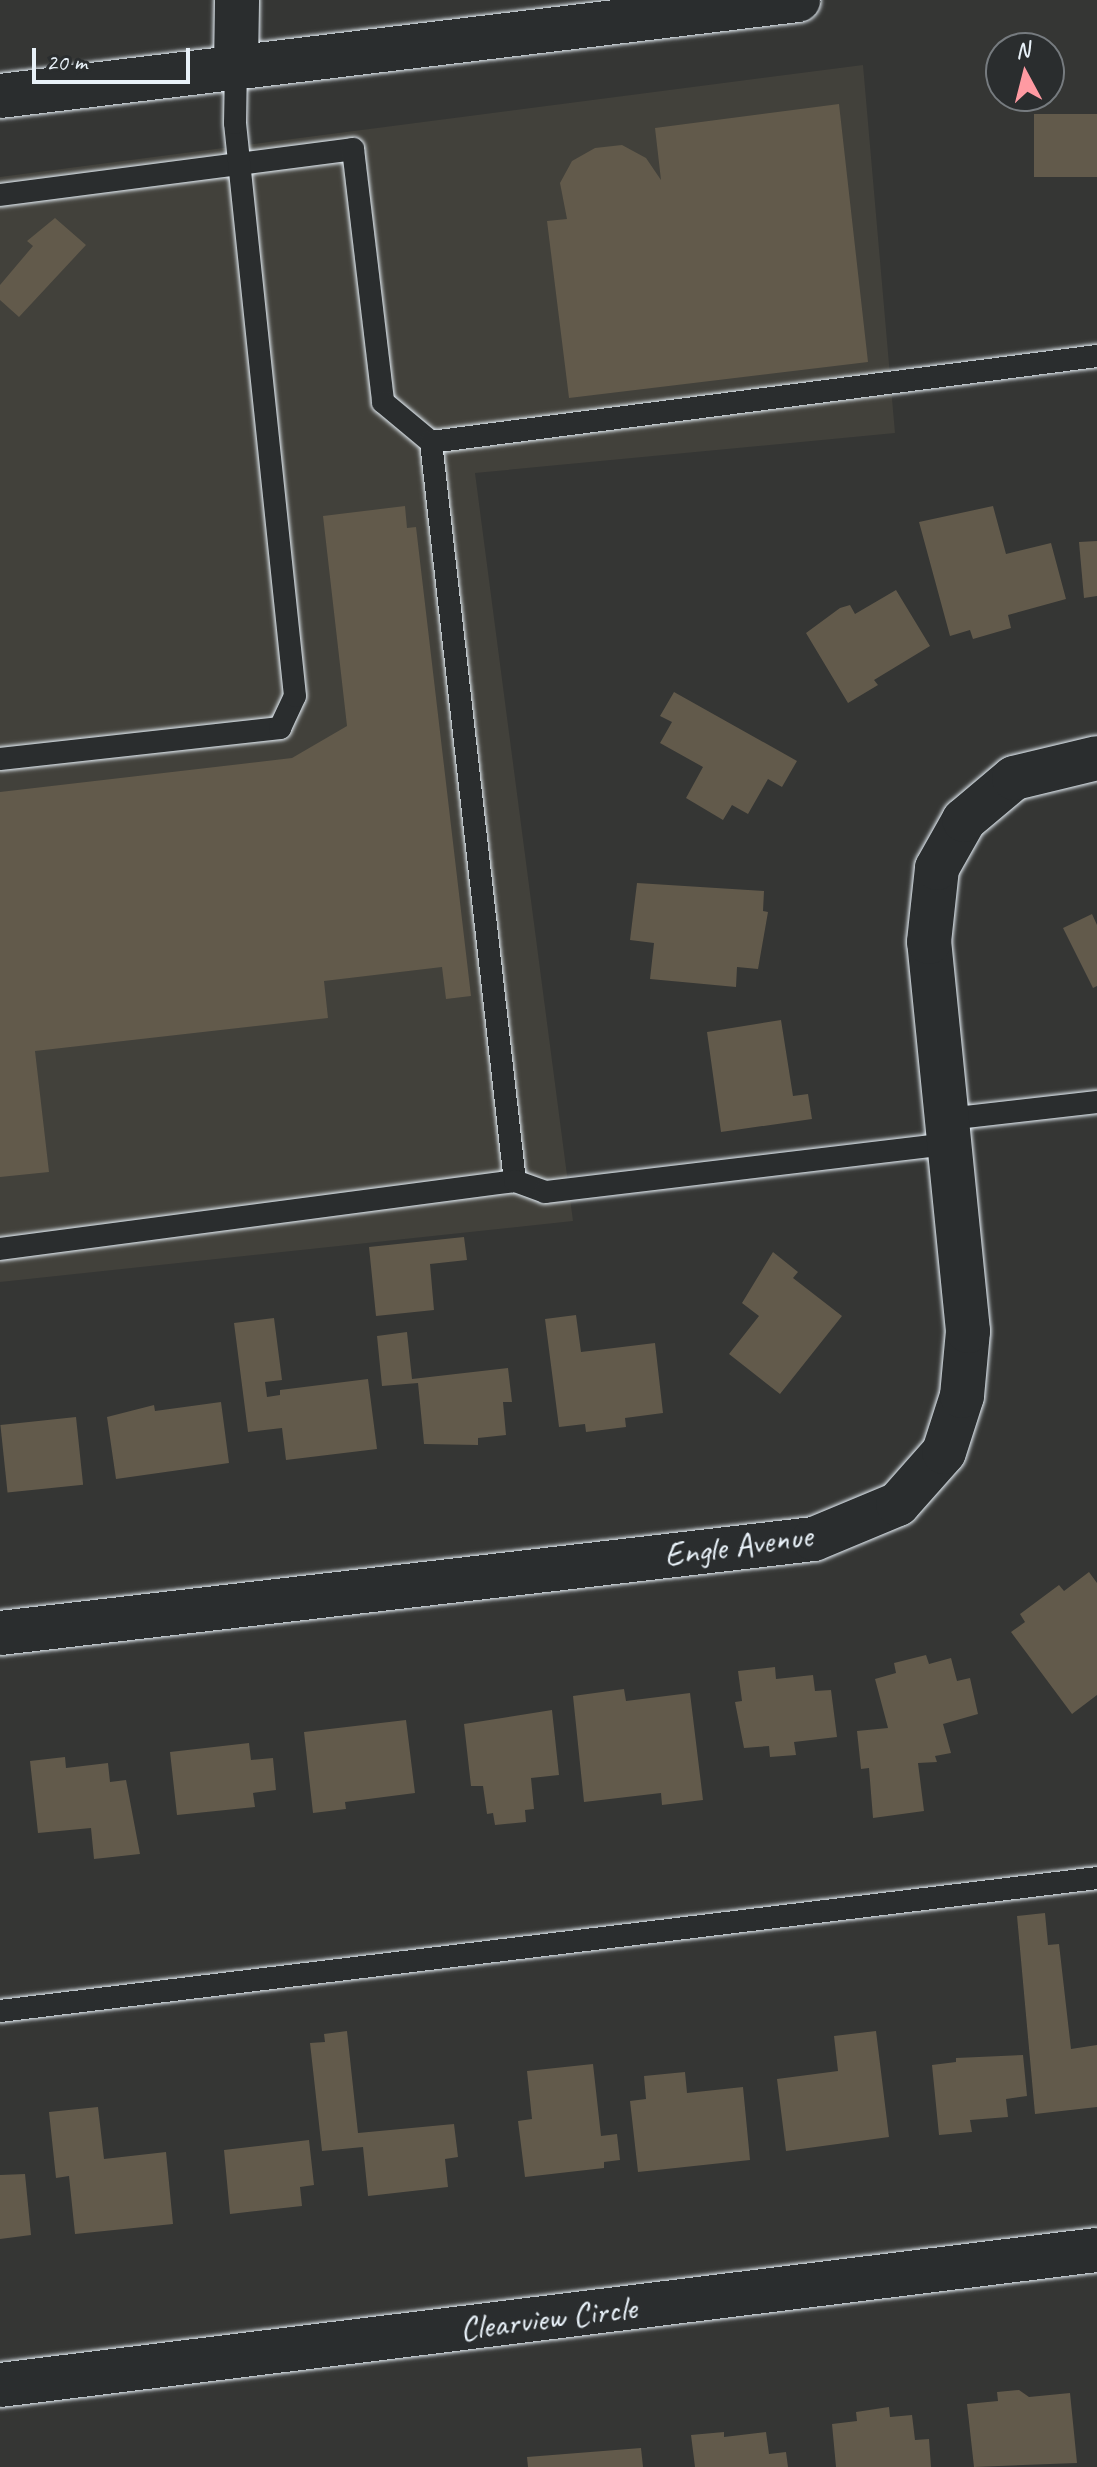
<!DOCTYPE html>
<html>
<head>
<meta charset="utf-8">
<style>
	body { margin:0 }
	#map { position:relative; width:1097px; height:2467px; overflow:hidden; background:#353634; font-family:Caveat,sans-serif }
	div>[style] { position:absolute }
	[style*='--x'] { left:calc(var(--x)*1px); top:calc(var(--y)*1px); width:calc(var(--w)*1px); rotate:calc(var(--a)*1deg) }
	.built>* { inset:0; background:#42413b }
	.building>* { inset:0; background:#625a4b; transform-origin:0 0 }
	.roads { filter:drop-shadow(0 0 2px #e8f1f8) drop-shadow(0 0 2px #e8f1f8) }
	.lane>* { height:22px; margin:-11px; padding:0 11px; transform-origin:11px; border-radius:11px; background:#2a2d2e }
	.street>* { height:44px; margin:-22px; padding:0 22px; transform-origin:22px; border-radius:22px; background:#2a2d2e }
	.secondary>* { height:44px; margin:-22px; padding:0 22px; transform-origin:22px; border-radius:22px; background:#2a2d2e }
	span { translate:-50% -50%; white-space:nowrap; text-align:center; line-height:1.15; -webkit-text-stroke:7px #2a2d2e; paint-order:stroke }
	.street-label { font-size:34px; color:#e8f1f8 }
	.north { position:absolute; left:985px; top:32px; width:80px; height:80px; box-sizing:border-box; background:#2a2d2e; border:2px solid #767b7f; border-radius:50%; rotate:353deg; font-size:22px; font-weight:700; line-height:32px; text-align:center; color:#e8f1f8 }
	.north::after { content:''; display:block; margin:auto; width:28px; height:36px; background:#ff9aa2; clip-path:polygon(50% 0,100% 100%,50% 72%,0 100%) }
	.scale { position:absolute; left:32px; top:48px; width:158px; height:36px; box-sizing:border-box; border:4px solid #e8f1f8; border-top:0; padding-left:10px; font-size:24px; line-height:28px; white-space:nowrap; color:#e8f1f8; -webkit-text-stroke:6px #2a2d2e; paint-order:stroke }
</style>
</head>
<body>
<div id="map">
	<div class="built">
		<div style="clip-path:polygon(863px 65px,895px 433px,475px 473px,573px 1221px,0 1282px,0 177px)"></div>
	</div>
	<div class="building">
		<div style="clip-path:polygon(839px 104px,868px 362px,569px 398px,547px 221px,567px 219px,560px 183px,572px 161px,595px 148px,622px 145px,646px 158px,661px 180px,655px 128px)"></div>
		<div style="left:1097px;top:114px;width:63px;height:63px;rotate:90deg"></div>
		<div style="clip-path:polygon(55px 218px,86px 245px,19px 317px,0 300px,0 285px,33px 246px,27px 241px)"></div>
		<div style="clip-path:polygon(405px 506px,407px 528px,416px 527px,471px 996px,446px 999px,442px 967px,324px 981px,328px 1018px,35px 1051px,49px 1172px,0 1177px,0 792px,292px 758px,347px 726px,323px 516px)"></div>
		<div style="clip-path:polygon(993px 506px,1006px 554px,1051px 543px,1066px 599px,1008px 615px,1011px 628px,973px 639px,970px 630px,950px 636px,919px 522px)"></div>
		<div style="clip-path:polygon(1097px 541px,1097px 596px,1084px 598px,1079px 542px)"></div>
		<div style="clip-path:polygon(896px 590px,930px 646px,874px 680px,878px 685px,848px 703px,806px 633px,840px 608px,850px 605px,855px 614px)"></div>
		<div style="clip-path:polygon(674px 692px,797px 761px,782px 787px,768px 779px,748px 814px,732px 805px,723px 820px,686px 798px,703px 767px,660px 743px,672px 722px,660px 716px)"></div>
		<div style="clip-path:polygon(637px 883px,764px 891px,763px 911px,768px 912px,758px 969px,737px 967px,736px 987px,650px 979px,654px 943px,630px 940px)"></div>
		<div style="clip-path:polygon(1092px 914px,1097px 925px,1097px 986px,1093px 988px,1063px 928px)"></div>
		<div style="clip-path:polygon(781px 1020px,793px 1096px,808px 1094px,812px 1119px,721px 1132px,707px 1032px)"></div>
		<div style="clip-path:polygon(464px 1237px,467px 1260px,430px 1264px,434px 1310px,376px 1316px,369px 1247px)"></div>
		<div style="clip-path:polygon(773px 1252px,798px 1272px,793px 1278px,842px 1316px,780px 1394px,729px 1354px,759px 1316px,742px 1303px)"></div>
		<div style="clip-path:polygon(576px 1315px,581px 1352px,655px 1343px,663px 1413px,625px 1418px,626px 1427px,586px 1432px,585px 1424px,559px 1427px,545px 1319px)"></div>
		<div style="clip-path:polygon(274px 1318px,282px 1380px,265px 1382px,267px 1397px,280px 1395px,280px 1390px,368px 1379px,377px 1449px,286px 1460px,282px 1428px,248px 1432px,234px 1323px)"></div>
		<div style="clip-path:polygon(407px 1332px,412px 1379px,508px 1368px,512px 1402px,503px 1402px,506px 1435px,478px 1438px,478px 1445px,424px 1444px,418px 1383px,382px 1386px,377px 1336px)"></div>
		<div style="clip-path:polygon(221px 1402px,229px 1463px,116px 1479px,107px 1417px,154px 1405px,155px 1411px)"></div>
		<div style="left:76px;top:1417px;width:68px;height:76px;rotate:84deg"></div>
		<div style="clip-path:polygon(1089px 1572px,1097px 1583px,1097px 1695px,1072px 1714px,1011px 1632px,1025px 1622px,1020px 1614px,1059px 1585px,1064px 1591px)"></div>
		<div style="clip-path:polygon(926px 1655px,929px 1664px,951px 1658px,957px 1681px,970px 1678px,978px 1714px,943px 1724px,951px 1753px,935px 1756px,937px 1762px,918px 1763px,924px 1811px,873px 1818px,869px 1768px,861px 1769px,857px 1731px,888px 1728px,875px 1679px,896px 1673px,894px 1663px)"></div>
		<div style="clip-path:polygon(775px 1667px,776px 1679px,813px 1675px,815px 1691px,831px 1690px,837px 1737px,794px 1742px,796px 1755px,770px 1757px,769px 1746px,744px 1748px,735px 1702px,742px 1701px,738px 1671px)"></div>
		<div style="clip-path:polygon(624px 1689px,626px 1701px,690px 1693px,703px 1800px,662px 1805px,661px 1793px,584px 1802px,573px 1696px)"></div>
		<div style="clip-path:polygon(552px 1710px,559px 1775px,531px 1778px,534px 1809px,525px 1810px,526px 1822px,495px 1825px,493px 1813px,487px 1814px,483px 1786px,471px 1786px,464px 1724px)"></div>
		<div style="clip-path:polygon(406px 1720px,415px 1793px,345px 1802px,346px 1809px,313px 1813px,304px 1732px)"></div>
		<div style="clip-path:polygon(249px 1743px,251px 1760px,273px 1758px,276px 1790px,253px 1793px,255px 1807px,177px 1815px,170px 1752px)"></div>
		<div style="clip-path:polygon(65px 1757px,66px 1768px,108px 1763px,110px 1782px,126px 1780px,140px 1854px,94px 1859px,91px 1828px,38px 1833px,30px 1761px)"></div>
		<div style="clip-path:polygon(1045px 1913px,1048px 1945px,1059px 1944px,1071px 2049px,1097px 2045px,1097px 2107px,1035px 2114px,1017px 1916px)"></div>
		<div style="clip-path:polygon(347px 2031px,358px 2133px,454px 2124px,458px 2157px,445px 2159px,448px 2187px,368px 2196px,363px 2147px,322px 2151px,310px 2043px,325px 2042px,324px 2034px)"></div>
		<div style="clip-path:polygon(876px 2031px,889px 2137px,786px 2151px,777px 2079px,838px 2071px,834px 2036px)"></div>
		<div style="clip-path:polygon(1023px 2055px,1027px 2096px,1006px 2099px,1008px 2117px,970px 2120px,972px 2132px,939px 2135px,932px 2065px,956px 2062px,956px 2058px)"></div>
		<div style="clip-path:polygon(593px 2064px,601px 2136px,617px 2134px,620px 2160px,604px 2162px,604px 2168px,525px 2177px,518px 2121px,532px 2119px,527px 2071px)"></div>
		<div style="clip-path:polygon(685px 2072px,687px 2093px,743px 2087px,750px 2160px,638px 2172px,630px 2101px,646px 2099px,644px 2076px)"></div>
		<div style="clip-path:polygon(98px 2107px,104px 2159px,166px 2152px,173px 2224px,75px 2234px,69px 2176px,56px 2178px,49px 2112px)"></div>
		<div style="clip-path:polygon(309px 2140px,314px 2185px,300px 2187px,302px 2206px,230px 2214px,224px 2150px)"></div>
		<div style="clip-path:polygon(25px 2174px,31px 2235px,0 2239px,0 2175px)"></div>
		<div style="clip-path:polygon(1019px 2390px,1029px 2397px,1070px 2393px,1077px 2463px,974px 2467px,967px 2404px,998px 2401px,997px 2392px)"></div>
		<div style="clip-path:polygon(889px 2407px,890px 2417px,912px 2415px,915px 2440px,929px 2439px,931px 2467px,836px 2467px,832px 2424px,857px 2421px,856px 2412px)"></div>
		<div style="clip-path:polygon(724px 2432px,724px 2437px,766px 2432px,769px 2454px,786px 2452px,788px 2467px,695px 2467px,691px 2435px)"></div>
		<div style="clip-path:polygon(641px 2448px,643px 2467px,528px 2467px,527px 2457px)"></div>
	</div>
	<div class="roads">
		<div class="lane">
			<div style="--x:0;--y:195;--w:356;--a:-7.4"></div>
			<div style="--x:353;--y:149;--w:255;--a:83.2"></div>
			<div style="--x:383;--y:402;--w:62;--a:39.8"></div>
			<div style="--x:431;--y:442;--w:744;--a:83.52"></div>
			<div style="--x:515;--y:1181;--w:519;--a:172.48"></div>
			<div style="--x:431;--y:442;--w:672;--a:-7.36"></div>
			<div style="--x:0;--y:759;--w:282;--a:-6.3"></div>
			<div style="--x:280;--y:728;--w:35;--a:-65"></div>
			<div style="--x:295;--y:696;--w:576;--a:-95.98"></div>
			<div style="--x:235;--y:123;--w:57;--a:-89"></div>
			<div style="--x:948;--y:1119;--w:150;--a:-6.5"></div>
			<div style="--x:515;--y:1181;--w:32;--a:20"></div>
			<div style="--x:545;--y:1192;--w:408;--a:-6.8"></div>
			<div style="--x:0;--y:2011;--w:1105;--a:-6.91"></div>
		</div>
		<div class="street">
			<div style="--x:236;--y:66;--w:66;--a:-89.1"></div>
			<div style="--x:0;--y:1633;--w:819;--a:-6.59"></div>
			<div style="--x:814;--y:1539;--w:91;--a:-22.6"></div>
			<div style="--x:898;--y:1504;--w:69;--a:-48.5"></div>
			<div style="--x:944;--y:1452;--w:59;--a:-72.2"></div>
			<div style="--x:962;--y:1396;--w:65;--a:-84.7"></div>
			<div style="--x:968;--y:1331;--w:391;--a:-95.7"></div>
			<div style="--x:929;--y:942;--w:74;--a:-83.8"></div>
			<div style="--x:937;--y:868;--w:55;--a:-60.6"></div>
			<div style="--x:964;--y:820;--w:65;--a:-40"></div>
			<div style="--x:1014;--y:778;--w:85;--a:-13.5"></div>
			<div style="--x:0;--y:2385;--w:1105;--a:-7.02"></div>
		</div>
		<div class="secondary">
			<div style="--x:0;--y:96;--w:804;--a:-6.86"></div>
		</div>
	</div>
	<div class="street-label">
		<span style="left:738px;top:1545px;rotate:-8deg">Engle Avenue</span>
		<span style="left:548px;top:2318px;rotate:-7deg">Clearview Circle</span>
	</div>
	<div class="north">N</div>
	<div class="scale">20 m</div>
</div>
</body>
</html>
